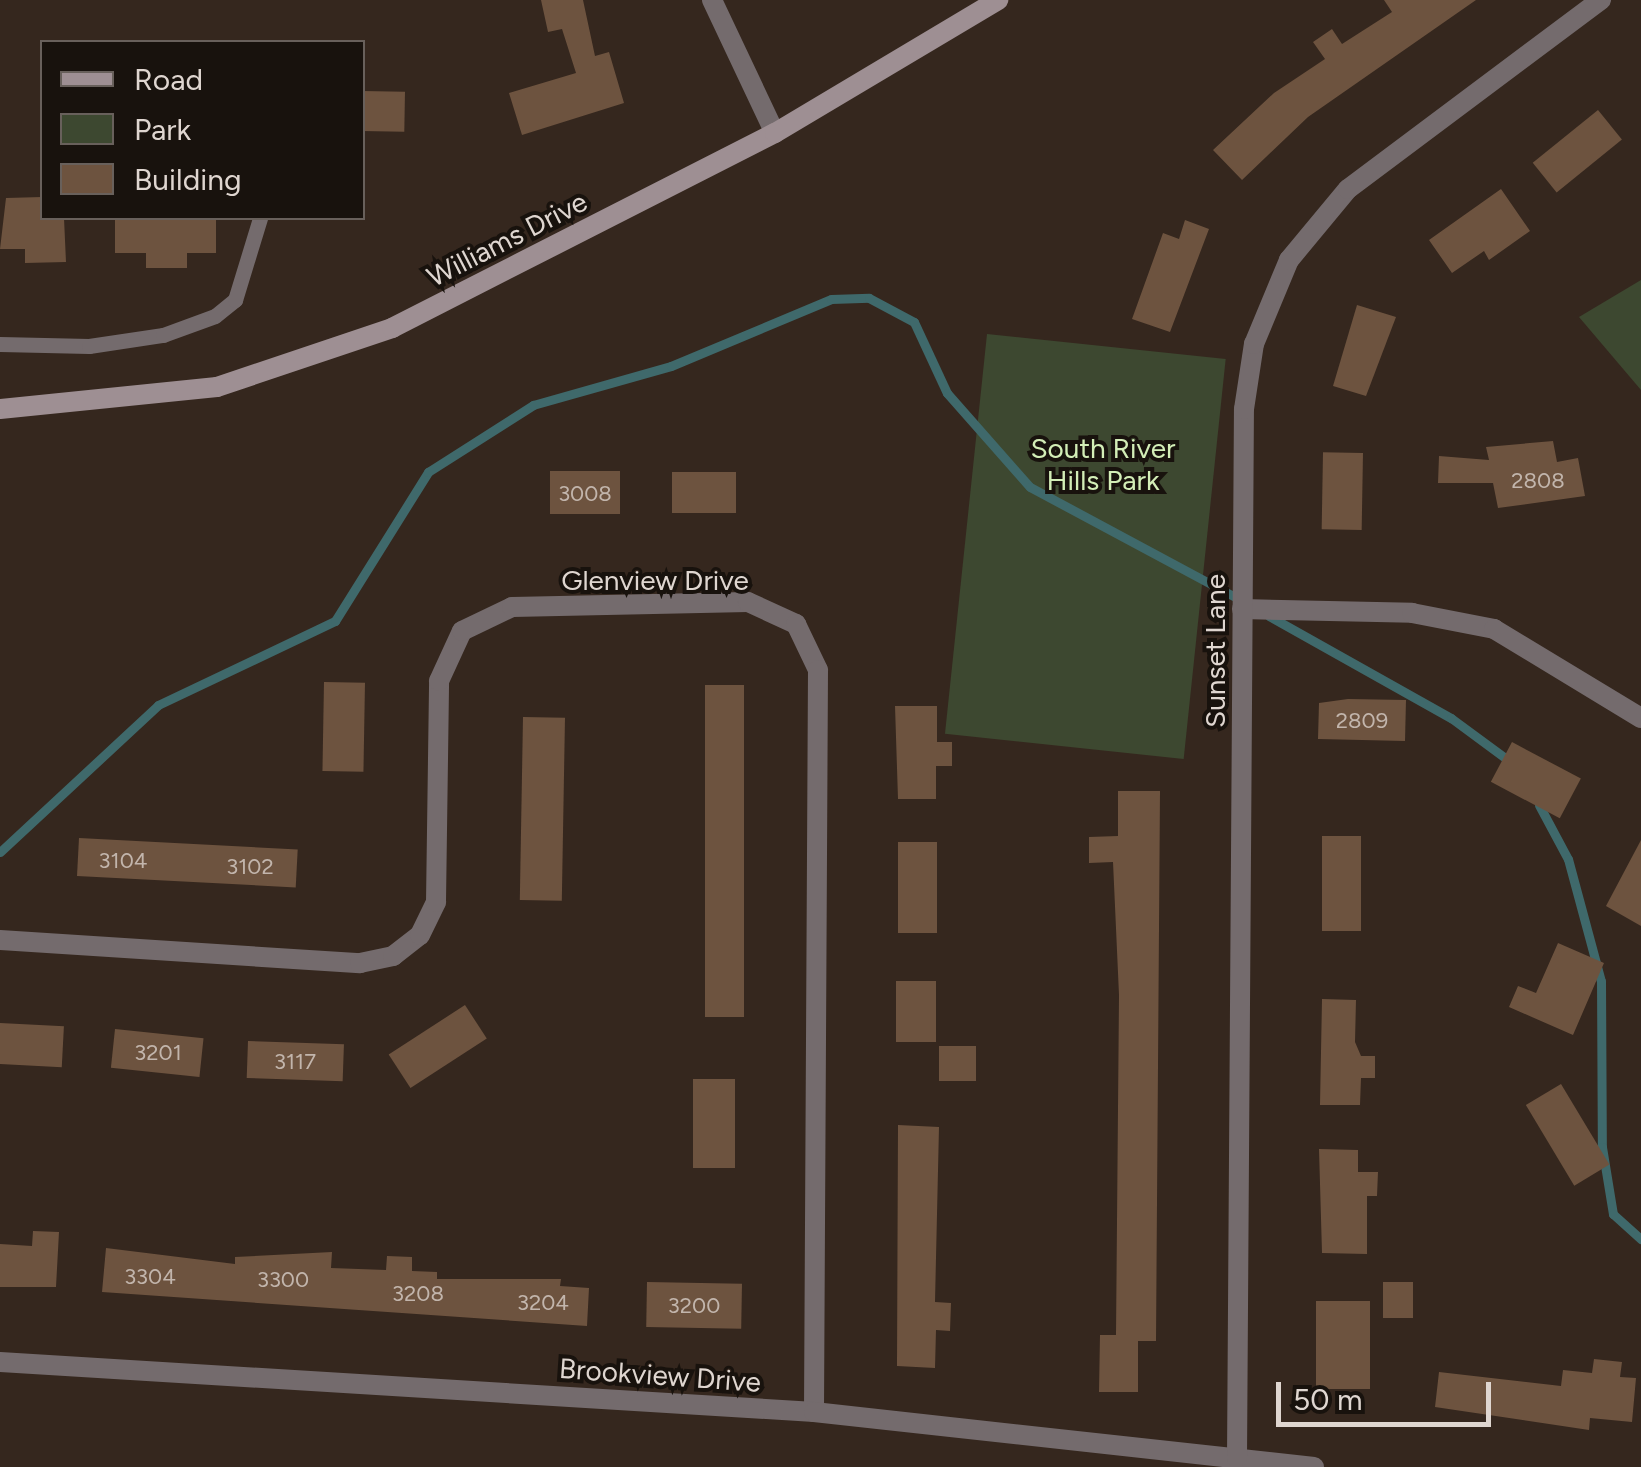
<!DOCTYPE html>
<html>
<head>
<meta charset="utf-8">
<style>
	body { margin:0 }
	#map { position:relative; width:1641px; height:1467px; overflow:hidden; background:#35271e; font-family:Figtree,sans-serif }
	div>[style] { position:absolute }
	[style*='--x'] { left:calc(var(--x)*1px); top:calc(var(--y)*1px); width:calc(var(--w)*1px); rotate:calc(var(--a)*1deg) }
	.green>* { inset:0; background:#3d4830; transform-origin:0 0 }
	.stream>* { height:9px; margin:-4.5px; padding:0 4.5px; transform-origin:4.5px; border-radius:4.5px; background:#3f696b }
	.building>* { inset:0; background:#6d533f; transform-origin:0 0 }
	.service>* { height:15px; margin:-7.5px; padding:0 7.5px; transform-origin:7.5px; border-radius:7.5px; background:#746b6d }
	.minor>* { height:20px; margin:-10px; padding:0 10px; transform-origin:10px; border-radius:10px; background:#746b6d }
	.secondary>* { height:20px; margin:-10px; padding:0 10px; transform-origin:10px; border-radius:10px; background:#9e8f93 }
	span { translate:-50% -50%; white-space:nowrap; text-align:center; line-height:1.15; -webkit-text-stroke:8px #18120d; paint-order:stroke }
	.number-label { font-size:22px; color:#c2b5ac }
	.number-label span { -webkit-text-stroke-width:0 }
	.street-label { font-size:28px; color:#dfd6d0 }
	.park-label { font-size:28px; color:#d3eeb7 }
	.legend { position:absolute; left:40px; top:40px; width:325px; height:180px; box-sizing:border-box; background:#18120d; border:2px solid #68605b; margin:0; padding:12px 18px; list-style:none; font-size:30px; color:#dfd6d0 }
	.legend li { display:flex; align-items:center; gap:20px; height:50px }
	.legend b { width:50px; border:2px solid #68605b }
	.scale { position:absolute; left:1276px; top:1382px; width:215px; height:45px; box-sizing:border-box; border:5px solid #dfd6d0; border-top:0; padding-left:12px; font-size:30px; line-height:35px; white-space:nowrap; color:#dfd6d0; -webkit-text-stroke:8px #18120d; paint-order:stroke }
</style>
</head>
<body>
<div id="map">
	<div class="green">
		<div style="clip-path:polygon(1641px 280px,1641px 390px,1579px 317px)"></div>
		<div style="left:987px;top:334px;width:240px;height:402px;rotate:6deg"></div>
	</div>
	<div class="stream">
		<div style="--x:1269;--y:616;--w:209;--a:29.3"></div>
		<div style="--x:1451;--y:718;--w:76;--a:36.4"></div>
		<div style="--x:1539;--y:805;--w:61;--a:61.8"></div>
		<div style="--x:1568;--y:859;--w:126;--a:74.9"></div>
		<div style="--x:1601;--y:981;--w:166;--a:89.7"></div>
		<div style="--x:1602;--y:1147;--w:68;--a:80.7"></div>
		<div style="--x:1613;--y:1214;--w:38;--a:42"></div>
		<div style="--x:0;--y:852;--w:216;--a:-42.9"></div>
		<div style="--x:158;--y:705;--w:196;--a:-25.4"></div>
		<div style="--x:335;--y:621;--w:176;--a:-58"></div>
		<div style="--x:428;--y:472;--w:125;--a:-32.5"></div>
		<div style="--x:533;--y:405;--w:143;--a:-15.8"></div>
		<div style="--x:671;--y:366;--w:173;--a:-22.7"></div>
		<div style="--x:831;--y:299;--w:38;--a:-2"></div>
		<div style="--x:869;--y:298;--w:51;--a:28.1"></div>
		<div style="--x:914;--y:322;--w:78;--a:65.1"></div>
		<div style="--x:947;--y:393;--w:125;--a:48.6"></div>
		<div style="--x:1030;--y:487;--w:242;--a:28.2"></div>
	</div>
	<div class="building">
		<div style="clip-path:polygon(541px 0,583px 0,595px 56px,609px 52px,624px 103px,522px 135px,509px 93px,576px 73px,562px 29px,548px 32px)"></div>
		<div style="clip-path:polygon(1384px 0,1476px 0,1308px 117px,1242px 180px,1213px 150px,1274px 93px,1325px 59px,1313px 42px,1332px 29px,1342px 44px,1392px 12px)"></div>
		<div style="left:362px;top:91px;width:43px;height:40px;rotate:1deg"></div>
		<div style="left:1598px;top:110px;width:38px;height:84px;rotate:51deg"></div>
		<div style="clip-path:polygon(1501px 189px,1530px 231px,1489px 260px,1484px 251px,1452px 273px,1429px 240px)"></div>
		<div style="clip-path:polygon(42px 197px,42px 218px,64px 218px,66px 262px,25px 263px,25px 249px,0 249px,6px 198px)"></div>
		<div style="clip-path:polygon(115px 218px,216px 218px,216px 253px,187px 253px,187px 268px,146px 268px,146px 253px,115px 253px)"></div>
		<div style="clip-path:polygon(1185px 220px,1209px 229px,1170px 332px,1132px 319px,1163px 233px,1179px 239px)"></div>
		<div style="clip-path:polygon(1357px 305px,1396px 317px,1366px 396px,1333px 386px)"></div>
		<div style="clip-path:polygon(1553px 441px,1557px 462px,1578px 458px,1585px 496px,1498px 508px,1493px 483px,1438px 483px,1439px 456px,1489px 460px,1486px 447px)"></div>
		<div style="left:1363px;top:453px;width:77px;height:40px;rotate:91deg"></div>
		<div style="left:620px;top:471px;width:43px;height:70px;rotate:90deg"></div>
		<div style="left:672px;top:472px;width:64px;height:41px"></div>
		<div style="left:324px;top:682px;width:41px;height:89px;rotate:1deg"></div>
		<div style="left:705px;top:685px;width:39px;height:332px"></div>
		<div style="clip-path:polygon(1348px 699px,1406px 700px,1405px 741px,1318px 739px,1319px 703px)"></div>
		<div style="clip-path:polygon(895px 706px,937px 706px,937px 742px,952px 742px,952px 766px,936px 766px,936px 799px,898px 799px)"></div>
		<div style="left:523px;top:717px;width:42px;height:183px;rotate:1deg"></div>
		<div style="left:1512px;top:742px;width:78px;height:45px;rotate:28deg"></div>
		<div style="clip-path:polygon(1118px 791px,1160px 791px,1156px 1341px,1138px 1341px,1138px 1392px,1099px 1392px,1100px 1335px,1116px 1335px,1119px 995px,1113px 862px,1089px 863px,1089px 837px,1118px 836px)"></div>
		<div style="left:1322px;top:836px;width:39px;height:95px"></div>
		<div style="left:79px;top:838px;width:219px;height:38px;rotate:3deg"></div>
		<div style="clip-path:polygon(1641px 840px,1641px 926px,1606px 906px)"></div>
		<div style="left:898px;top:842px;width:39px;height:91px"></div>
		<div style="clip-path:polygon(1558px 943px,1604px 963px,1573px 1035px,1509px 1007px,1518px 986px,1536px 993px)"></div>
		<div style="left:896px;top:981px;width:40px;height:61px"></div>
		<div style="clip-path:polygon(1322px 999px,1356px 1000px,1355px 1042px,1361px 1056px,1375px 1056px,1375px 1078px,1361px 1078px,1360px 1105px,1320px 1105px)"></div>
		<div style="left:465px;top:1005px;width:40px;height:91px;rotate:57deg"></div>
		<div style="left:0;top:1023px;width:64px;height:41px;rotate:3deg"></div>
		<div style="left:115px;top:1029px;width:89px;height:39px;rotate:6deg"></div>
		<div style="left:248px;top:1041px;width:96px;height:37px;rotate:2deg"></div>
		<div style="left:939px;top:1046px;width:37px;height:35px"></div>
		<div style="left:693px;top:1079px;width:42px;height:89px"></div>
		<div style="left:1561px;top:1084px;width:94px;height:41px;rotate:59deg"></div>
		<div style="clip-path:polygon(898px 1125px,939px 1127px,935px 1302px,951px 1303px,950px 1331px,936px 1330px,935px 1368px,897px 1366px)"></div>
		<div style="clip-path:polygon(1319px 1149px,1358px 1150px,1358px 1172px,1378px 1172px,1377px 1196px,1367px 1196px,1367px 1254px,1322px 1253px)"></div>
		<div style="clip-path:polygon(33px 1231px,59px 1232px,56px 1287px,0 1287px,0 1244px,32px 1246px)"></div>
		<div style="clip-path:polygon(106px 1248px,235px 1264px,235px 1257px,332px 1252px,331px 1268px,386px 1270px,387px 1256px,412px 1257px,412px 1271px,437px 1272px,437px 1279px,561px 1279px,560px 1286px,589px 1288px,587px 1326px,102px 1292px)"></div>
		<div style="left:647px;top:1282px;width:95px;height:45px;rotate:1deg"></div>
		<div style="left:1383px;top:1282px;width:30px;height:36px"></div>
		<div style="left:1316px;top:1301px;width:54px;height:88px"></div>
		<div style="clip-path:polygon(1594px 1359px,1622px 1362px,1620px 1377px,1636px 1378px,1632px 1422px,1590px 1418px,1589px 1430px,1435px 1407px,1439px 1372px,1561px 1386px,1563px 1370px,1592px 1373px)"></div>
	</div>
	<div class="service">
		<div style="--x:0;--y:344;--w:89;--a:1.3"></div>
		<div style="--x:89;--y:346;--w:75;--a:-8.5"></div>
		<div style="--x:163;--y:335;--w:55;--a:-20.1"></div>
		<div style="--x:215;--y:316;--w:26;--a:-39"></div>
		<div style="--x:235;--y:300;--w:86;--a:-73"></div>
	</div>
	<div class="minor">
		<div style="--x:712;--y:0;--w:147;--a:64.7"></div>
		<div style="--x:1242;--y:609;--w:170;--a:1.3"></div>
		<div style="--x:1412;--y:613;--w:84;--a:11"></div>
		<div style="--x:1494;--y:629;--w:172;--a:31.2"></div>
		<div style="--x:0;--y:940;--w:361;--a:3.7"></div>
		<div style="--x:360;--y:963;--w:34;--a:-12"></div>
		<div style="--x:393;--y:956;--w:34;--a:-38"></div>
		<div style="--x:420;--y:935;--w:37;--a:-64"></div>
		<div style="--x:436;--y:902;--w:221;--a:-89.2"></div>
		<div style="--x:439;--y:681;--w:55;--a:-65.3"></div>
		<div style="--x:462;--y:631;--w:55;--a:-25.6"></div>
		<div style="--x:512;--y:607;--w:236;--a:-1.2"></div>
		<div style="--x:748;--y:602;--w:53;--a:24.6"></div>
		<div style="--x:796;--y:624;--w:51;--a:64.4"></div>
		<div style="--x:818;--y:670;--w:742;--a:90.31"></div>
		<div style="--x:0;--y:1362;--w:816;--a:3.51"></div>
		<div style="--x:814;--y:1412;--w:503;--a:6.28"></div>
		<div style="--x:1237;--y:1458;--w:1049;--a:-89.62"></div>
		<div style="--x:1244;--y:409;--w:66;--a:-81.3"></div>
		<div style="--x:1254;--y:344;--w:91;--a:-67.4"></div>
		<div style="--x:1289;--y:260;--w:92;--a:-50.3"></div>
		<div style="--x:1348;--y:189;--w:316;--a:-36.8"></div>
	</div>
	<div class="secondary">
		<div style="--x:0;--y:409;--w:218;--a:-5.8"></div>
		<div style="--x:217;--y:387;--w:185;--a:-18.6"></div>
		<div style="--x:392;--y:328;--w:430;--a:-27"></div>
		<div style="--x:775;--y:133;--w:260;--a:-30.8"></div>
	</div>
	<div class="number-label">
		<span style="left:1538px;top:481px">2808</span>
		<span style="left:585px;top:494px">3008</span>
		<span style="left:1362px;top:721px">2809</span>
		<span style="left:123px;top:861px">3104</span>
		<span style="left:250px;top:867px">3102</span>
		<span style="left:158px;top:1053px">3201</span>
		<span style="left:295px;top:1062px">3117</span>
		<span style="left:150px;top:1277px">3304</span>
		<span style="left:283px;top:1280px">3300</span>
		<span style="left:418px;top:1294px">3208</span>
		<span style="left:543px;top:1303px">3204</span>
		<span style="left:694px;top:1306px">3200</span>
	</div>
	<div class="street-label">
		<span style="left:507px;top:239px;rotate:-27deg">Williams Drive</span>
		<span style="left:655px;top:580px">Glenview Drive</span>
		<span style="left:1215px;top:651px;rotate:-90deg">Sunset Lane</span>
		<span style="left:660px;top:1375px;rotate:4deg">Brookview Drive</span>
	</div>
	<div class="park-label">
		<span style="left:1103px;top:464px">South River<br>Hills Park</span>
	</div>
	<ul class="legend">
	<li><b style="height:12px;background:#9e8f93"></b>Road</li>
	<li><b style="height:28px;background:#3d4830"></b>Park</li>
	<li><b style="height:28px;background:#6d533f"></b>Building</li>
	</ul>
	<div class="scale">50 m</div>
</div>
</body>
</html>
